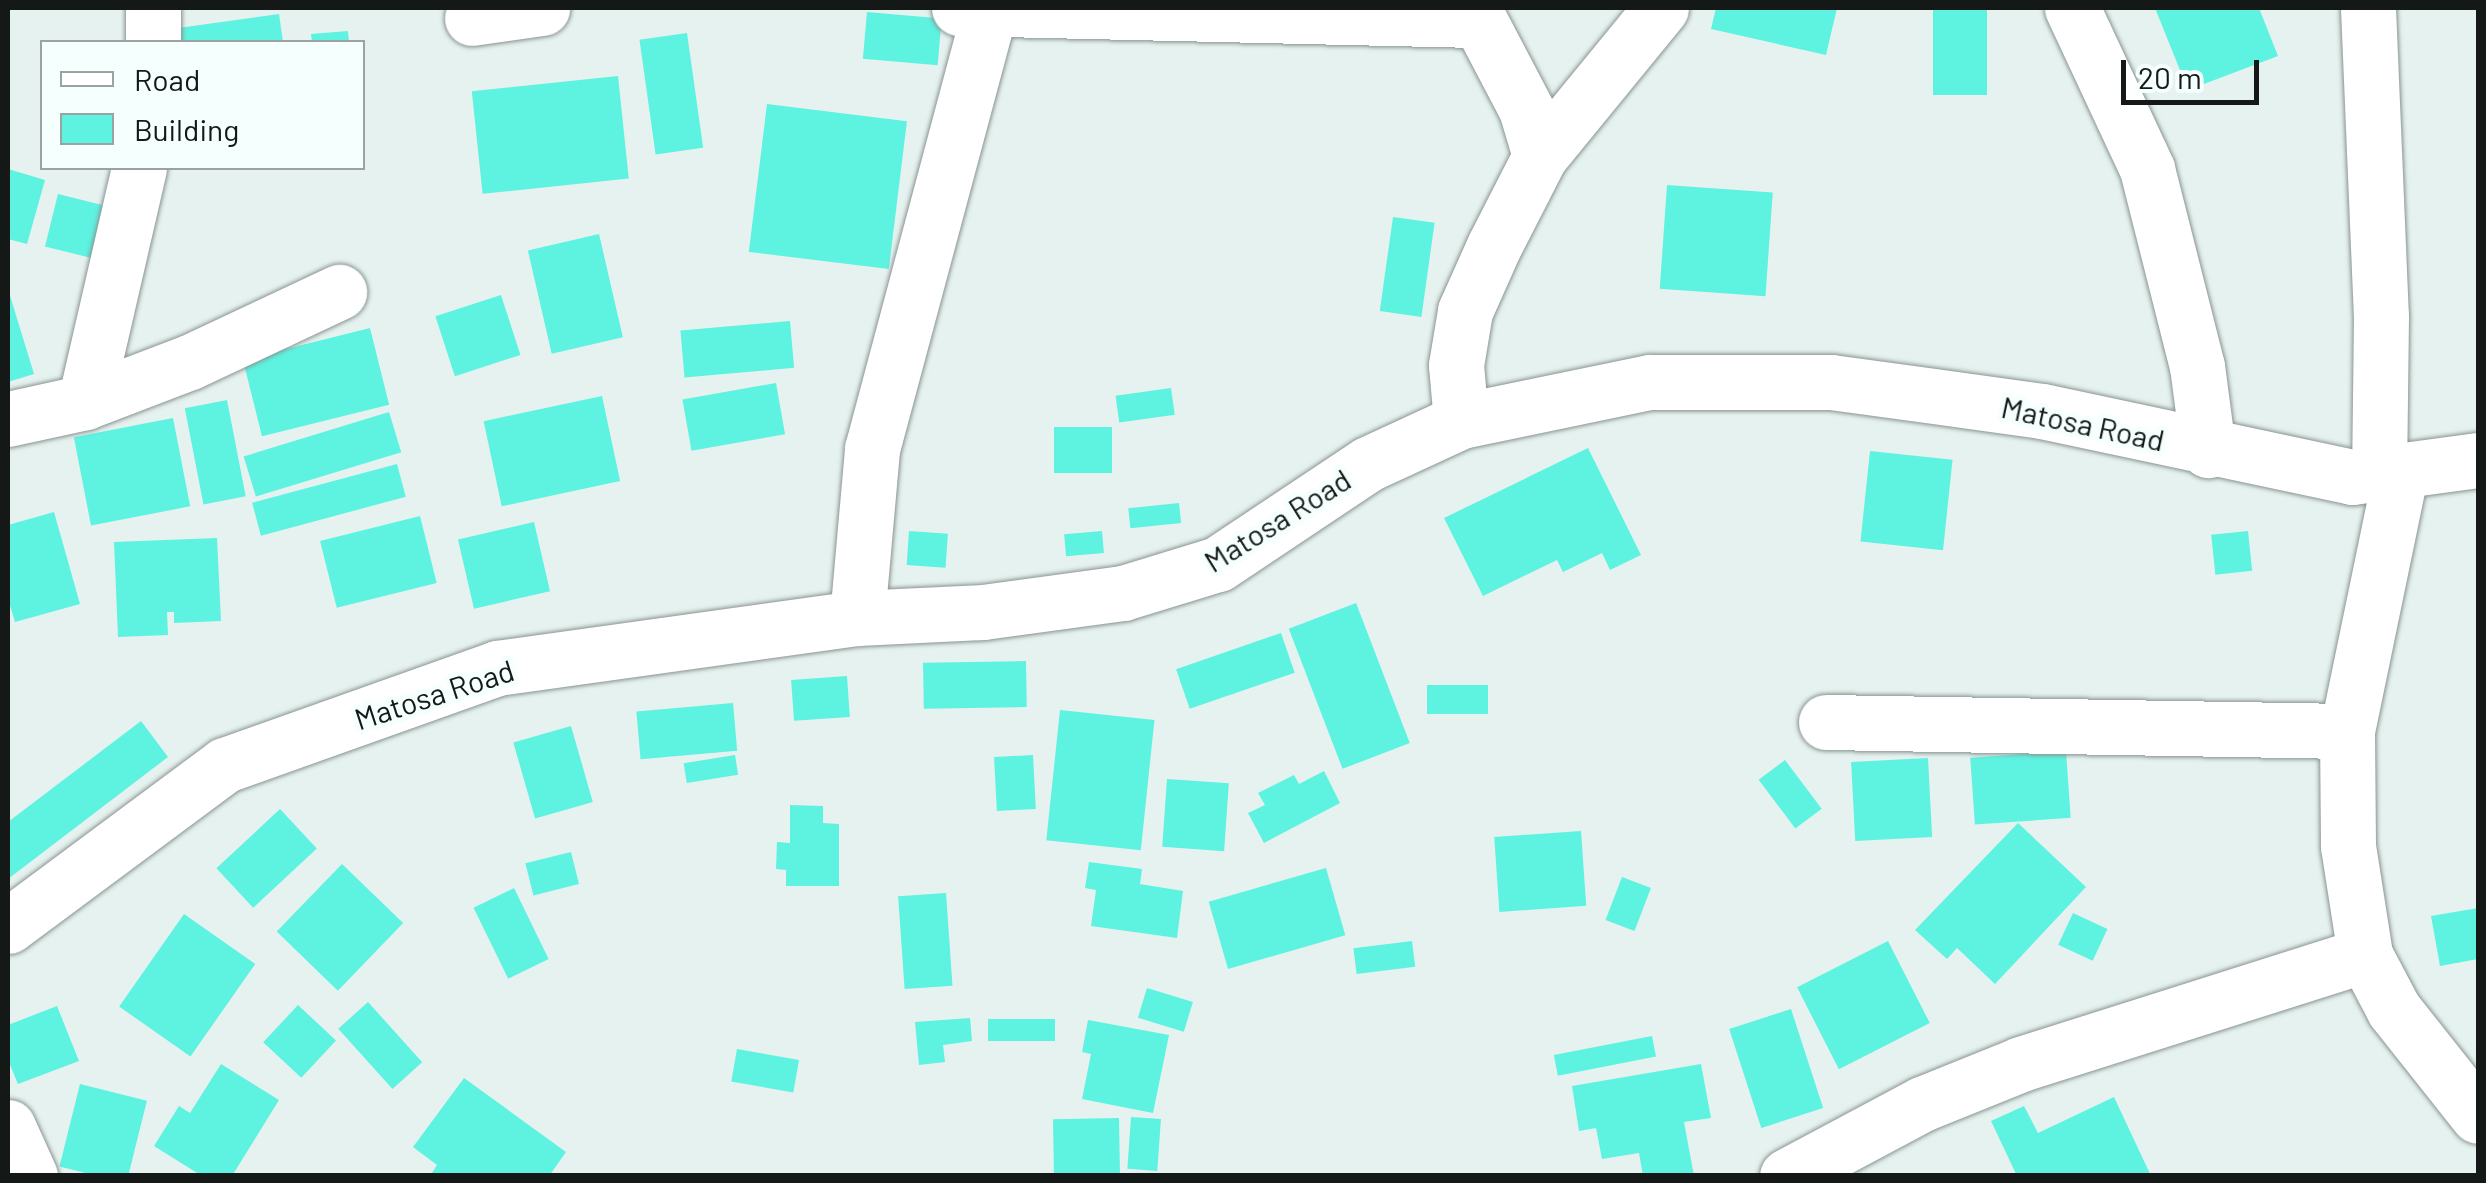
<!DOCTYPE html>
<html>
<head>
<meta charset="utf-8">
<style>
	body { margin:0 }
	#map { position:relative; width:2486px; height:1183px; overflow:hidden; background:#e6f2f0; font-family:Barlow,sans-serif }
	div>[style] { position:absolute }
	[style*='--x'] { left:calc(var(--x)*1px); top:calc(var(--y)*1px); width:calc(var(--w)*1px); rotate:calc(var(--a)*1deg) }
	.building>* { inset:0; background:#5ef2e1; transform-origin:0 0 }
	.roads { filter:drop-shadow(0 0 2px #899492) drop-shadow(0 0 2px #899492) }
	.minor>* { height:55px; margin:-27.5px; padding:0 27.5px; transform-origin:27.5px; border-radius:27.5px; background:#fff }
	span { translate:-50% -50%; white-space:nowrap; text-align:center; line-height:1.15; -webkit-text-stroke:10px #f5fffd; paint-order:stroke }
	.street-label { font-size:30px; color:#141817 }
	.frame { position:absolute; inset:0; border:10px solid #141817; pointer-events:none }
	.legend { position:absolute; left:40px; top:40px; width:325px; height:130px; box-sizing:border-box; background:#f5fffd; border:2px solid #9ba3a1; margin:0; padding:12px 18px; list-style:none; font-size:30px; color:#141817 }
	.legend li { display:flex; align-items:center; gap:20px; height:50px }
	.legend b { width:50px; border:2px solid #9ba3a1 }
	.scale { position:absolute; left:2121px; top:60px; width:138px; height:45px; box-sizing:border-box; border:5px solid #141817; border-top:0; padding-left:12px; font-size:30px; line-height:35px; white-space:nowrap; color:#141817; -webkit-text-stroke:8px #f5fffd; paint-order:stroke }
</style>
</head>
<body>
<div id="map">
	<div class="building">
		<div style="clip-path:polygon(1716px 8px,1837px 8px,1826px 55px,1711px 29px)"></div>
		<div style="left:1933px;top:8px;width:54px;height:87px"></div>
		<div style="clip-path:polygon(2155px 8px,2259px 8px,2278px 56px,2188px 90px)"></div>
		<div style="left:867px;top:12px;width:75px;height:47px;rotate:5deg"></div>
		<div style="clip-path:polygon(279px 14px,283px 42px,173px 42px,171px 29px)"></div>
		<div style="clip-path:polygon(348px 31px,349px 42px,312px 42px,311px 34px)"></div>
		<div style="left:687px;top:33px;width:116px;height:48px;rotate:82deg"></div>
		<div style="left:618px;top:76px;width:103px;height:147px;rotate:84deg"></div>
		<div style="left:767px;top:104px;width:141px;height:149px;rotate:7deg"></div>
		<div style="clip-path:polygon(8px 169px,45px 180px,27px 244px,8px 239px)"></div>
		<div style="left:1667px;top:185px;width:106px;height:104px;rotate:4deg"></div>
		<div style="left:58px;top:194px;width:60px;height:54px;rotate:14deg"></div>
		<div style="left:1393px;top:217px;width:42px;height:95px;rotate:8deg"></div>
		<div style="left:599px;top:234px;width:106px;height:73px;rotate:77deg"></div>
		<div style="clip-path:polygon(8px 289px,34px 374px,8px 382px)"></div>
		<div style="left:501px;top:295px;width:63px;height:69px;rotate:72deg"></div>
		<div style="left:790px;top:321px;width:47px;height:110px;rotate:85deg"></div>
		<div style="left:370px;top:328px;width:79px;height:131px;rotate:76deg"></div>
		<div style="left:776px;top:383px;width:52px;height:95px;rotate:80deg"></div>
		<div style="left:1171px;top:388px;width:27px;height:56px;rotate:82deg"></div>
		<div style="left:602px;top:396px;width:87px;height:121px;rotate:78deg"></div>
		<div style="left:227px;top:400px;width:98px;height:43px;rotate:79deg"></div>
		<div style="left:389px;top:412px;width:42px;height:152px;rotate:73deg"></div>
		<div style="left:173px;top:418px;width:90px;height:101px;rotate:79deg"></div>
		<div style="left:1054px;top:427px;width:58px;height:46px"></div>
		<div style="clip-path:polygon(1588px 448px,1641px 555px,1610px 570px,1602px 553px,1563px 572px,1557px 560px,1483px 596px,1444px 518px)"></div>
		<div style="left:1870px;top:451px;width:83px;height:91px;rotate:6deg"></div>
		<div style="left:397px;top:464px;width:34px;height:150px;rotate:75deg"></div>
		<div style="left:1179px;top:503px;width:20px;height:51px;rotate:84deg"></div>
		<div style="clip-path:polygon(54px 512px,80px 604px,15px 622px,8px 599px,8px 525px)"></div>
		<div style="left:420px;top:516px;width:69px;height:103px;rotate:76deg"></div>
		<div style="left:534px;top:522px;width:71px;height:78px;rotate:77deg"></div>
		<div style="left:909px;top:531px;width:39px;height:34px;rotate:4deg"></div>
		<div style="left:1102px;top:531px;width:22px;height:38px;rotate:85deg"></div>
		<div style="left:2248px;top:531px;width:40px;height:37px;rotate:84deg"></div>
		<div style="clip-path:polygon(217px 538px,221px 621px,174px 623px,174px 612px,167px 612px,168px 635px,118px 637px,114px 542px)"></div>
		<div style="left:1356px;top:603px;width:150px;height:72px;rotate:69deg"></div>
		<div style="left:1281px;top:633px;width:42px;height:111px;rotate:71deg"></div>
		<div style="left:1026px;top:661px;width:46px;height:103px;rotate:89deg"></div>
		<div style="left:847px;top:676px;width:41px;height:56px;rotate:86deg"></div>
		<div style="left:1427px;top:685px;width:61px;height:29px"></div>
		<div style="left:733px;top:703px;width:48px;height:97px;rotate:85deg"></div>
		<div style="left:1060px;top:710px;width:95px;height:131px;rotate:6deg"></div>
		<div style="clip-path:polygon(141px 721px,168px 757px,8px 879px,8px 822px)"></div>
		<div style="left:571px;top:726px;width:79px;height:60px;rotate:74deg"></div>
		<div style="left:2066px;top:751px;width:67px;height:96px;rotate:86deg"></div>
		<div style="left:735px;top:755px;width:20px;height:52px;rotate:81deg"></div>
		<div style="left:1033px;top:755px;width:54px;height:39px;rotate:87deg"></div>
		<div style="left:1928px;top:758px;width:79px;height:77px;rotate:87deg"></div>
		<div style="left:1785px;top:760px;width:61px;height:33px;rotate:53deg"></div>
		<div style="clip-path:polygon(1324px 771px,1340px 803px,1264px 843px,1248px 813px,1265px 805px,1258px 793px,1294px 775px,1299px 784px)"></div>
		<div style="left:1167px;top:779px;width:62px;height:68px;rotate:4deg"></div>
		<div style="clip-path:polygon(790px 805px,823px 806px,823px 823px,839px 824px,839px 886px,786px 886px,786px 870px,776px 869px,777px 842px,790px 843px)"></div>
		<div style="left:280px;top:809px;width:54px;height:87px;rotate:47deg"></div>
		<div style="clip-path:polygon(2018px 823px,2086px 887px,1995px 984px,1957px 948px,1947px 959px,1915px 930px)"></div>
		<div style="left:1581px;top:831px;width:75px;height:87px;rotate:86deg"></div>
		<div style="left:571px;top:852px;width:33px;height:47px;rotate:76deg"></div>
		<div style="clip-path:polygon(1089px 862px,1142px 869px,1140px 884px,1183px 891px,1177px 938px,1091px 926px,1096px 890px,1085px 888px)"></div>
		<div style="left:342px;top:864px;width:85px;height:94px;rotate:44deg"></div>
		<div style="left:1326px;top:868px;width:70px;height:122px;rotate:74deg"></div>
		<div style="left:1622px;top:877px;width:31px;height:46px;rotate:21deg"></div>
		<div style="left:514px;top:888px;width:79px;height:45px;rotate:64deg"></div>
		<div style="left:946px;top:893px;width:93px;height:48px;rotate:86deg"></div>
		<div style="clip-path:polygon(2478px 908px,2478px 959px,2440px 966px,2431px 916px)"></div>
		<div style="left:2073px;top:913px;width:38px;height:35px;rotate:25deg"></div>
		<div style="left:184px;top:914px;width:87px;height:113px;rotate:35deg"></div>
		<div style="left:1412px;top:941px;width:26px;height:59px;rotate:83deg"></div>
		<div style="left:1888px;top:941px;width:92px;height:102px;rotate:63deg"></div>
		<div style="left:1147px;top:988px;width:48px;height:31px;rotate:17deg"></div>
		<div style="left:368px;top:1002px;width:81px;height:40px;rotate:48deg"></div>
		<div style="left:298px;top:1005px;width:52px;height:51px;rotate:43deg"></div>
		<div style="clip-path:polygon(57px 1006px,79px 1061px,18px 1084px,8px 1060px,8px 1025px)"></div>
		<div style="left:1791px;top:1009px;width:104px;height:65px;rotate:72deg"></div>
		<div style="clip-path:polygon(970px 1018px,972px 1041px,943px 1045px,945px 1062px,919px 1065px,915px 1022px)"></div>
		<div style="left:1055px;top:1019px;width:22px;height:67px;rotate:90deg"></div>
		<div style="clip-path:polygon(1088px 1020px,1169px 1035px,1153px 1113px,1082px 1099px,1091px 1054px,1082px 1052px)"></div>
		<div style="left:1652px;top:1036px;width:21px;height:100px;rotate:79deg"></div>
		<div style="left:737px;top:1049px;width:63px;height:33px;rotate:10deg"></div>
		<div style="clip-path:polygon(221px 1064px,279px 1100px,232px 1176px,202px 1176px,154px 1146px,179px 1106px,190px 1113px)"></div>
		<div style="clip-path:polygon(1701px 1064px,1711px 1118px,1684px 1122px,1694px 1176px,1643px 1176px,1639px 1153px,1602px 1159px,1596px 1128px,1579px 1131px,1572px 1086px)"></div>
		<div style="clip-path:polygon(464px 1078px,566px 1152px,549px 1176px,430px 1176px,437px 1165px,413px 1147px)"></div>
		<div style="left:80px;top:1084px;width:69px;height:85px;rotate:14deg"></div>
		<div style="clip-path:polygon(2114px 1097px,2151px 1176px,2017px 1176px,1991px 1121px,2024px 1106px,2038px 1133px)"></div>
		<div style="left:1131px;top:1117px;width:30px;height:52px;rotate:4deg"></div>
		<div style="left:1119px;top:1118px;width:58px;height:66px;rotate:89deg"></div>
	</div>
	<div class="roads">
		<div class="minor">
			<div style="--x:959;--y:8;--w:517;--a:1.33"></div>
			<div style="--x:1473;--y:8;--w:114;--a:62.3"></div>
			<div style="--x:1526;--y:109;--w:49;--a:73.4"></div>
			<div style="--x:2072;--y:8;--w:178;--a:65"></div>
			<div style="--x:2147;--y:169;--w:203;--a:75.8"></div>
			<div style="--x:2197;--y:366;--w:85;--a:82.5"></div>
			<div style="--x:2368;--y:8;--w:308;--a:87.6"></div>
			<div style="--x:2381;--y:316;--w:159;--a:90.7"></div>
			<div style="--x:472;--y:18;--w:71;--a:-8.1"></div>
			<div style="--x:153;--y:42;--w:34;--a:-90"></div>
			<div style="--x:85;--y:402;--w:240;--a:-77"></div>
			<div style="--x:8;--y:419;--w:79;--a:-12.4"></div>
			<div style="--x:85;--y:402;--w:112;--a:-20.9"></div>
			<div style="--x:190;--y:362;--w:165;--a:-25.2"></div>
			<div style="--x:1461;--y:421;--w:56;--a:-95.1"></div>
			<div style="--x:1456;--y:365;--w:55;--a:-80.5"></div>
			<div style="--x:1465;--y:311;--w:71;--a:-66"></div>
			<div style="--x:1494;--y:246;--w:101;--a:-62.9"></div>
			<div style="--x:1540;--y:156;--w:191;--a:-50.7"></div>
			<div style="--x:2400;--y:475;--w:261;--a:101.7"></div>
			<div style="--x:2347;--y:731;--w:115;--a:89.5"></div>
			<div style="--x:2348;--y:846;--w:110;--a:81.1"></div>
			<div style="--x:2365;--y:955;--w:62;--a:62.2"></div>
			<div style="--x:2394;--y:1010;--w:135;--a:51.6"></div>
			<div style="--x:857;--y:618;--w:170;--a:-84.9"></div>
			<div style="--x:872;--y:449;--w:457;--a:-75"></div>
			<div style="--x:1826;--y:722;--w:521;--a:0.99"></div>
			<div style="--x:8;--y:926;--w:270;--a:-36.6"></div>
			<div style="--x:225;--y:765;--w:289;--a:-19.6"></div>
			<div style="--x:497;--y:668;--w:363;--a:-7.9"></div>
			<div style="--x:857;--y:618;--w:126;--a:-2.7"></div>
			<div style="--x:983;--y:612;--w:141;--a:-7.7"></div>
			<div style="--x:1123;--y:593;--w:99;--a:-17"></div>
			<div style="--x:1218;--y:564;--w:180;--a:-33.7"></div>
			<div style="--x:1368;--y:464;--w:102;--a:-24.8"></div>
			<div style="--x:1461;--y:421;--w:193;--a:-11.7"></div>
			<div style="--x:1650;--y:382;--w:181;--a:0"></div>
			<div style="--x:1831;--y:382;--w:213;--a:7.8"></div>
			<div style="--x:2042;--y:411;--w:317;--a:12"></div>
			<div style="--x:2352;--y:477;--w:127;--a:-7.7"></div>
			<div style="--x:8;--y:1127;--w:54;--a:65.8"></div>
			<div style="--x:1787;--y:1176;--w:153;--a:-28.1"></div>
			<div style="--x:1922;--y:1104;--w:107;--a:-22"></div>
			<div style="--x:2021;--y:1064;--w:361;--a:-17.6"></div>
		</div>
	</div>
	<div class="street-label">
		<span style="left:2083px;top:423px;rotate:12deg">Matosa Road</span>
		<span style="left:1277px;top:520px;rotate:-32deg">Matosa Road</span>
		<span style="left:434px;top:694px;rotate:-18deg">Matosa Road</span>
	</div>
	<div class="frame"></div>
	<ul class="legend">
	<li><b style="height:12px;background:#fff"></b>Road</li>
	<li><b style="height:28px;background:#5ef2e1"></b>Building</li>
	</ul>
	<div class="scale">20 m</div>
</div>
</body>
</html>
